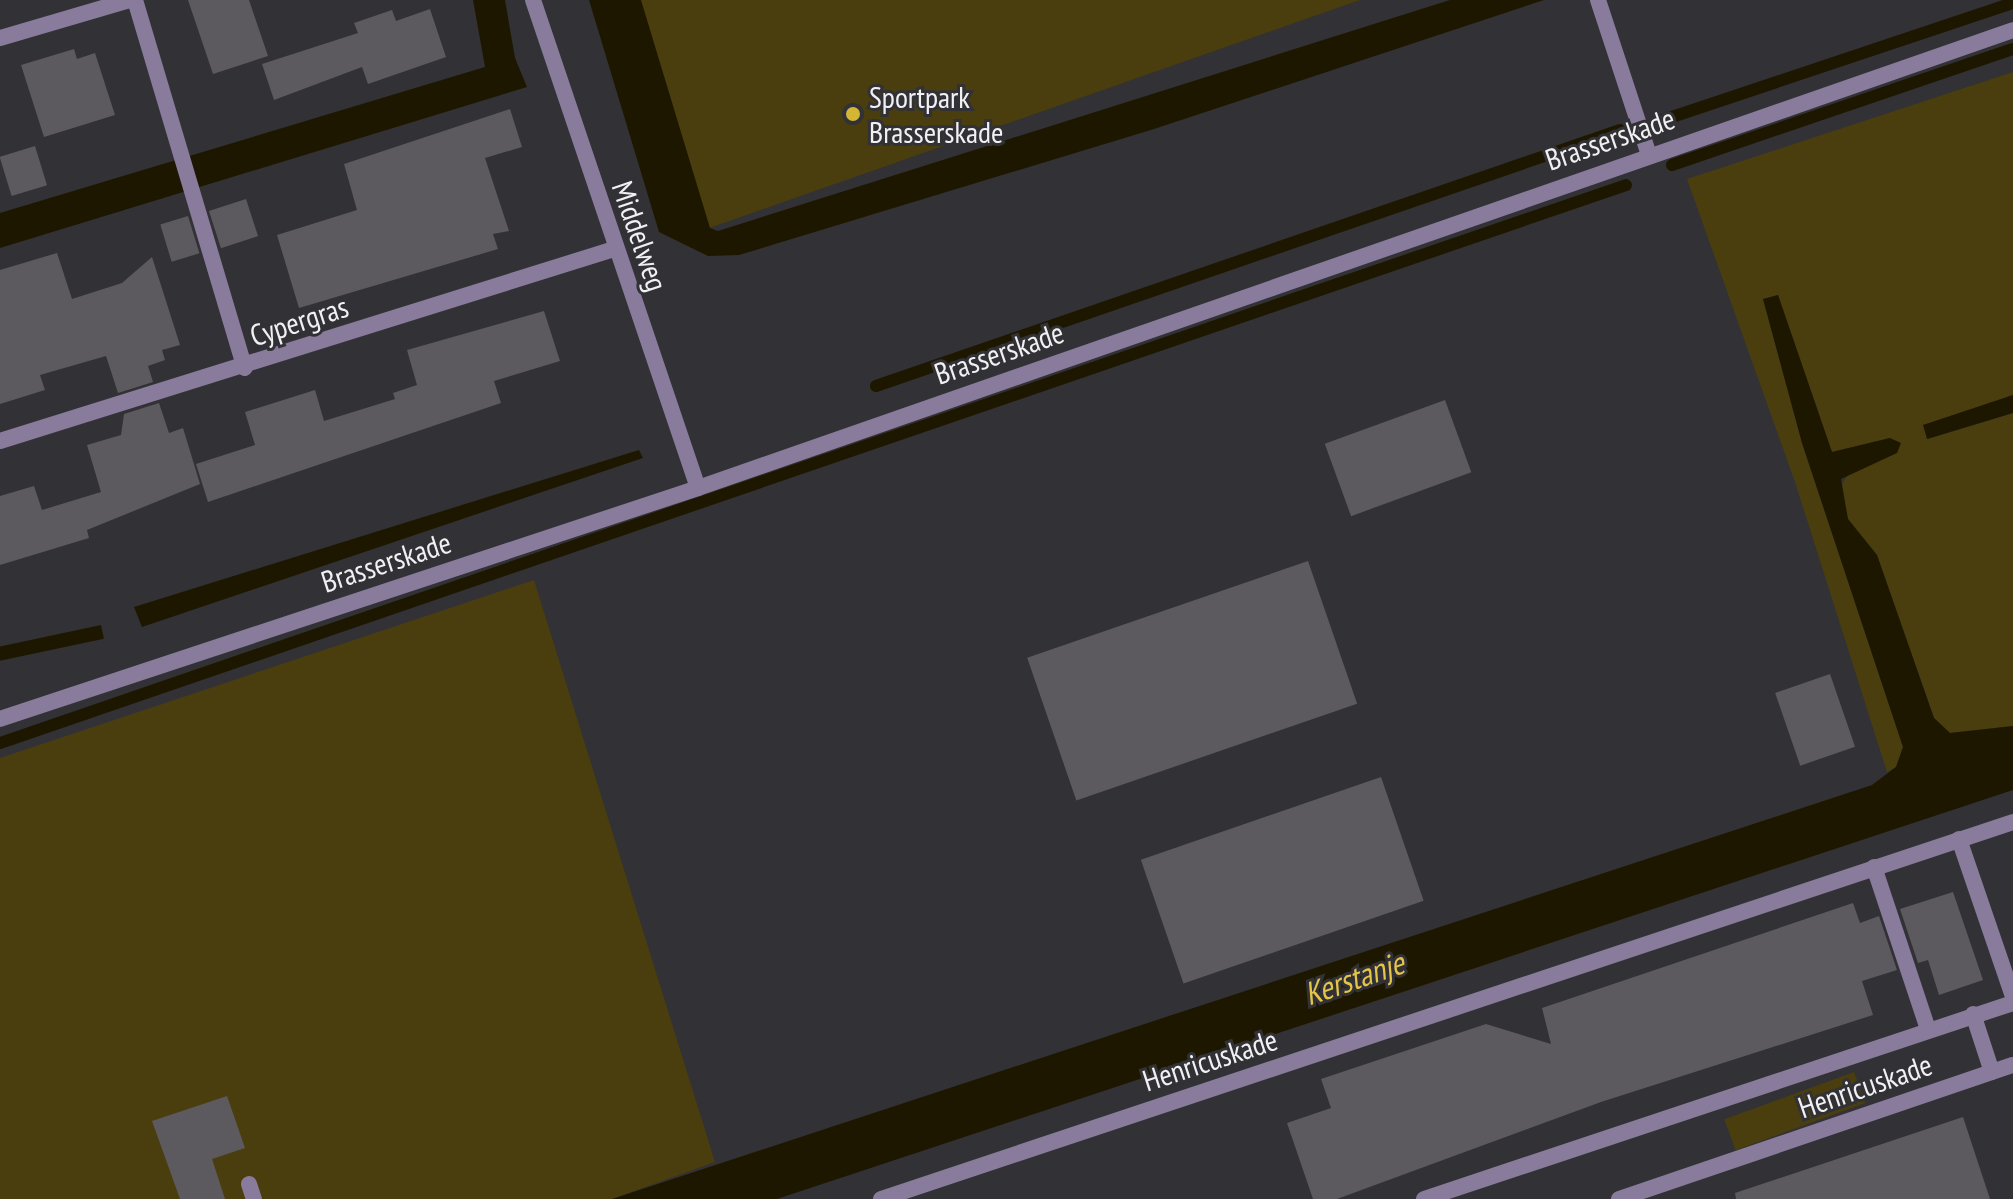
<!DOCTYPE html>
<html>
<head>
<meta charset="utf-8">
<style>
	body { margin:0 }
	#map { position:relative; width:2013px; height:1199px; overflow:hidden; background:#323135; font-family:"PT Sans Narrow",sans-serif }
	div>[style] { position:absolute }
	[style*='--x'] { left:calc(var(--x)*1px); top:calc(var(--y)*1px); width:calc(var(--w)*1px); rotate:calc(var(--a)*1deg) }
	.green>* { inset:0; background:#4a3e0e; transform-origin:0 0 }
	.water>* { inset:0; background:#1e1700; transform-origin:0 0 }
	.stream>* { height:12px; margin:-6px; padding:0 6px; transform-origin:6px; border-radius:6px; background:#1e1700 }
	.building>* { inset:0; background:#5c5a5f; transform-origin:0 0 }
	.service>* { height:16px; margin:-8px; padding:0 8px; transform-origin:8px; border-radius:8px; background:#897b9c }
	.minor>* { height:16px; margin:-8px; padding:0 8px; transform-origin:8px; border-radius:8px; background:#897b9c }
	.dots>* { width:22px; height:22px; translate:-50% -50%; box-sizing:border-box; border:4px solid #323135; border-radius:50% }
	span { translate:-50% -50%; white-space:nowrap; text-align:center; line-height:1.15; -webkit-text-stroke:6px #323135; paint-order:stroke }
	.poi-label { font-size:30px; color:#f1f0f3 }
	.left { translate:0 -50%; text-align:left }
	.street-label { font-size:30px; color:#f1f0f3 }
	.water-label { font-size:32px; color:#e4c548; font-style:italic }
</style>
</head>
<body>
<div id="map">
	<div class="green">
		<div style="clip-path:polygon(635px 0,1360px 0,709px 228px)"></div>
		<div style="clip-path:polygon(2013px 72px,2013px 395px,1924px 425px,1928px 439px,2013px 413px,2013px 726px,1950px 733px,1934px 718px,1877px 555px,1848px 519px,1840px 489px,1849px 472px,1897px 453px,1890px 438px,1832px 452px,1778px 295px,1763px 299px,1802px 443px,1903px 747px,1896px 767px,1887px 772px,1795px 482px,1687px 179px)"></div>
		<div style="clip-path:polygon(534px 580px,715px 1162px,612px 1199px,0 1199px,0 758px)"></div>
		<div style="left:1854px;top:1072px;width:33px;height:138px;rotate:70deg"></div>
	</div>
	<div class="water">
		<div style="clip-path:polygon(473px 0,505px 0,515px 58px,527px 87px,0 248px,0 213px,485px 67px)"></div>
		<div style="clip-path:polygon(589px 0,641px 0,710px 228px,718px 231px,1450px 0,1544px 0,1154px 129px,739px 255px,708px 256px,659px 232px)"></div>
		<div style="clip-path:polygon(1778px 295px,1832px 452px,1890px 438px,1901px 443px,1897px 453px,1841px 479px,1848px 519px,1877px 555px,1934px 718px,1950px 733px,2013px 726px,2013px 790px,777px 1199px,612px 1199px,1872px 785px,1896px 767px,1903px 747px,1802px 443px,1763px 299px)"></div>
		<div style="clip-path:polygon(2013px 395px,2013px 413px,1927px 439px,1923px 425px)"></div>
		<div style="clip-path:polygon(639px 450px,643px 458px,142px 627px,134px 607px)"></div>
		<div style="left:101px;top:625px;width:14px;height:107px;rotate:78deg"></div>
	</div>
	<div class="stream">
		<div style="--x:1663;--y:120;--w:369;--a:-18.5"></div>
		<div style="--x:1672;--y:165;--w:360;--a:-18.8"></div>
		<div style="--x:876;--y:386;--w:787;--a:-18.99"></div>
		<div style="--x:0;--y:743;--w:1719;--a:-18.94"></div>
	</div>
	<div class="building">
		<div style="clip-path:polygon(188px 0,249px 0,268px 56px,213px 74px)"></div>
		<div style="clip-path:polygon(430px 9px,446px 57px,368px 84px,362px 67px,274px 100px,262px 64px,358px 33px,354px 23px,392px 10px,396px 21px)"></div>
		<div style="clip-path:polygon(74px 49px,77px 59px,95px 53px,115px 115px,44px 137px,21px 65px)"></div>
		<div style="clip-path:polygon(510px 109px,522px 147px,485px 158px,509px 231px,493px 234px,498px 249px,299px 308px,277px 235px,357px 210px,344px 164px)"></div>
		<div style="left:35px;top:146px;width:41px;height:37px;rotate:73deg"></div>
		<div style="left:246px;top:199px;width:39px;height:39px;rotate:72deg"></div>
		<div style="left:188px;top:216px;width:39px;height:29px;rotate:73deg"></div>
		<div style="clip-path:polygon(57px 253px,72px 299px,122px 283px,152px 257px,180px 345px,162px 350px,165px 360px,148px 366px,153px 382px,118px 393px,106px 356px,40px 375px,45px 390px,0 404px,0 270px)"></div>
		<div style="clip-path:polygon(544px 311px,560px 361px,494px 381px,501px 403px,208px 502px,196px 464px,255px 445px,245px 412px,315px 390px,324px 421px,395px 399px,393px 393px,417px 385px,407px 350px)"></div>
		<div style="left:1445px;top:400px;width:77px;height:128px;rotate:70deg"></div>
		<div style="clip-path:polygon(159px 403px,169px 433px,183px 428px,200px 484px,87px 530px,89px 538px,0 565px,0 496px,34px 486px,42px 510px,101px 492px,87px 445px,121px 435px,124px 414px)"></div>
		<div style="left:1308px;top:561px;width:151px;height:297px;rotate:71deg"></div>
		<div style="left:1830px;top:674px;width:77px;height:58px;rotate:71deg"></div>
		<div style="left:1381px;top:777px;width:131px;height:254px;rotate:71deg"></div>
		<div style="clip-path:polygon(1953px 892px,1983px 980px,1939px 995px,1928px 960px,1918px 963px,1900px 909px)"></div>
		<div style="clip-path:polygon(1853px 903px,1860px 923px,1879px 916px,1897px 970px,1862px 981px,1873px 1015px,1601px 1102px,1337px 1199px,1313px 1199px,1287px 1123px,1331px 1108px,1321px 1079px,1486px 1024px,1551px 1044px,1542px 1008px)"></div>
		<div style="clip-path:polygon(227px 1096px,245px 1148px,212px 1159px,225px 1199px,180px 1199px,152px 1121px)"></div>
		<div style="clip-path:polygon(1963px 1117px,1990px 1199px,1736px 1199px,1735px 1193px)"></div>
	</div>
	<div class="service">
		<div style="--x:1598;--y:0;--w:163;--a:71.8"></div>
		<div style="--x:698;--y:488;--w:1392;--a:-19.2"></div>
		<div style="--x:249;--y:1184;--w:16;--a:72"></div>
	</div>
	<div class="minor">
		<div style="--x:135;--y:0;--w:384;--a:73.4"></div>
		<div style="--x:0;--y:38;--w:135;--a:-16.3"></div>
		<div style="--x:0;--y:441;--w:643;--a:-17.36"></div>
		<div style="--x:0;--y:719;--w:735;--a:-18.31"></div>
		<div style="--x:698;--y:488;--w:515;--a:-108.68"></div>
		<div style="--x:1959;--y:839;--w:167;--a:71.1"></div>
		<div style="--x:1874;--y:867;--w:171;--a:71.6"></div>
		<div style="--x:1973;--y:1014;--w:61;--a:71.9"></div>
		<div style="--x:881;--y:1199;--w:1193;--a:-18.42"></div>
		<div style="--x:1424;--y:1199;--w:621;--a:-18.41"></div>
		<div style="--x:1619;--y:1199;--w:416;--a:-18.8"></div>
	</div>
	<div class="dots">
		<div style="left:853px;top:114px;background:#d4b635"></div>
	</div>
	<div class="poi-label">
		<span class="left" style="left:869px;top:114px">Sportpark<br>Brasserskade</span>
	</div>
	<div class="street-label">
		<span style="left:1610px;top:139px;rotate:-19deg">Brasserskade</span>
		<span style="left:640px;top:236px;rotate:71deg">Middelweg</span>
		<span style="left:299px;top:321px;rotate:-18deg">Cypergras</span>
		<span style="left:999px;top:353px;rotate:-19deg">Brasserskade</span>
		<span style="left:386px;top:562px;rotate:-18deg">Brasserskade</span>
		<span style="left:1210px;top:1060px;rotate:-18deg">Henricuskade</span>
		<span style="left:1865px;top:1086px;rotate:-19deg">Henricuskade</span>
	</div>
	<div class="water-label">
		<span style="left:1354px;top:978px;rotate:-19deg">Kerstanje</span>
	</div>
</div>
</body>
</html>
